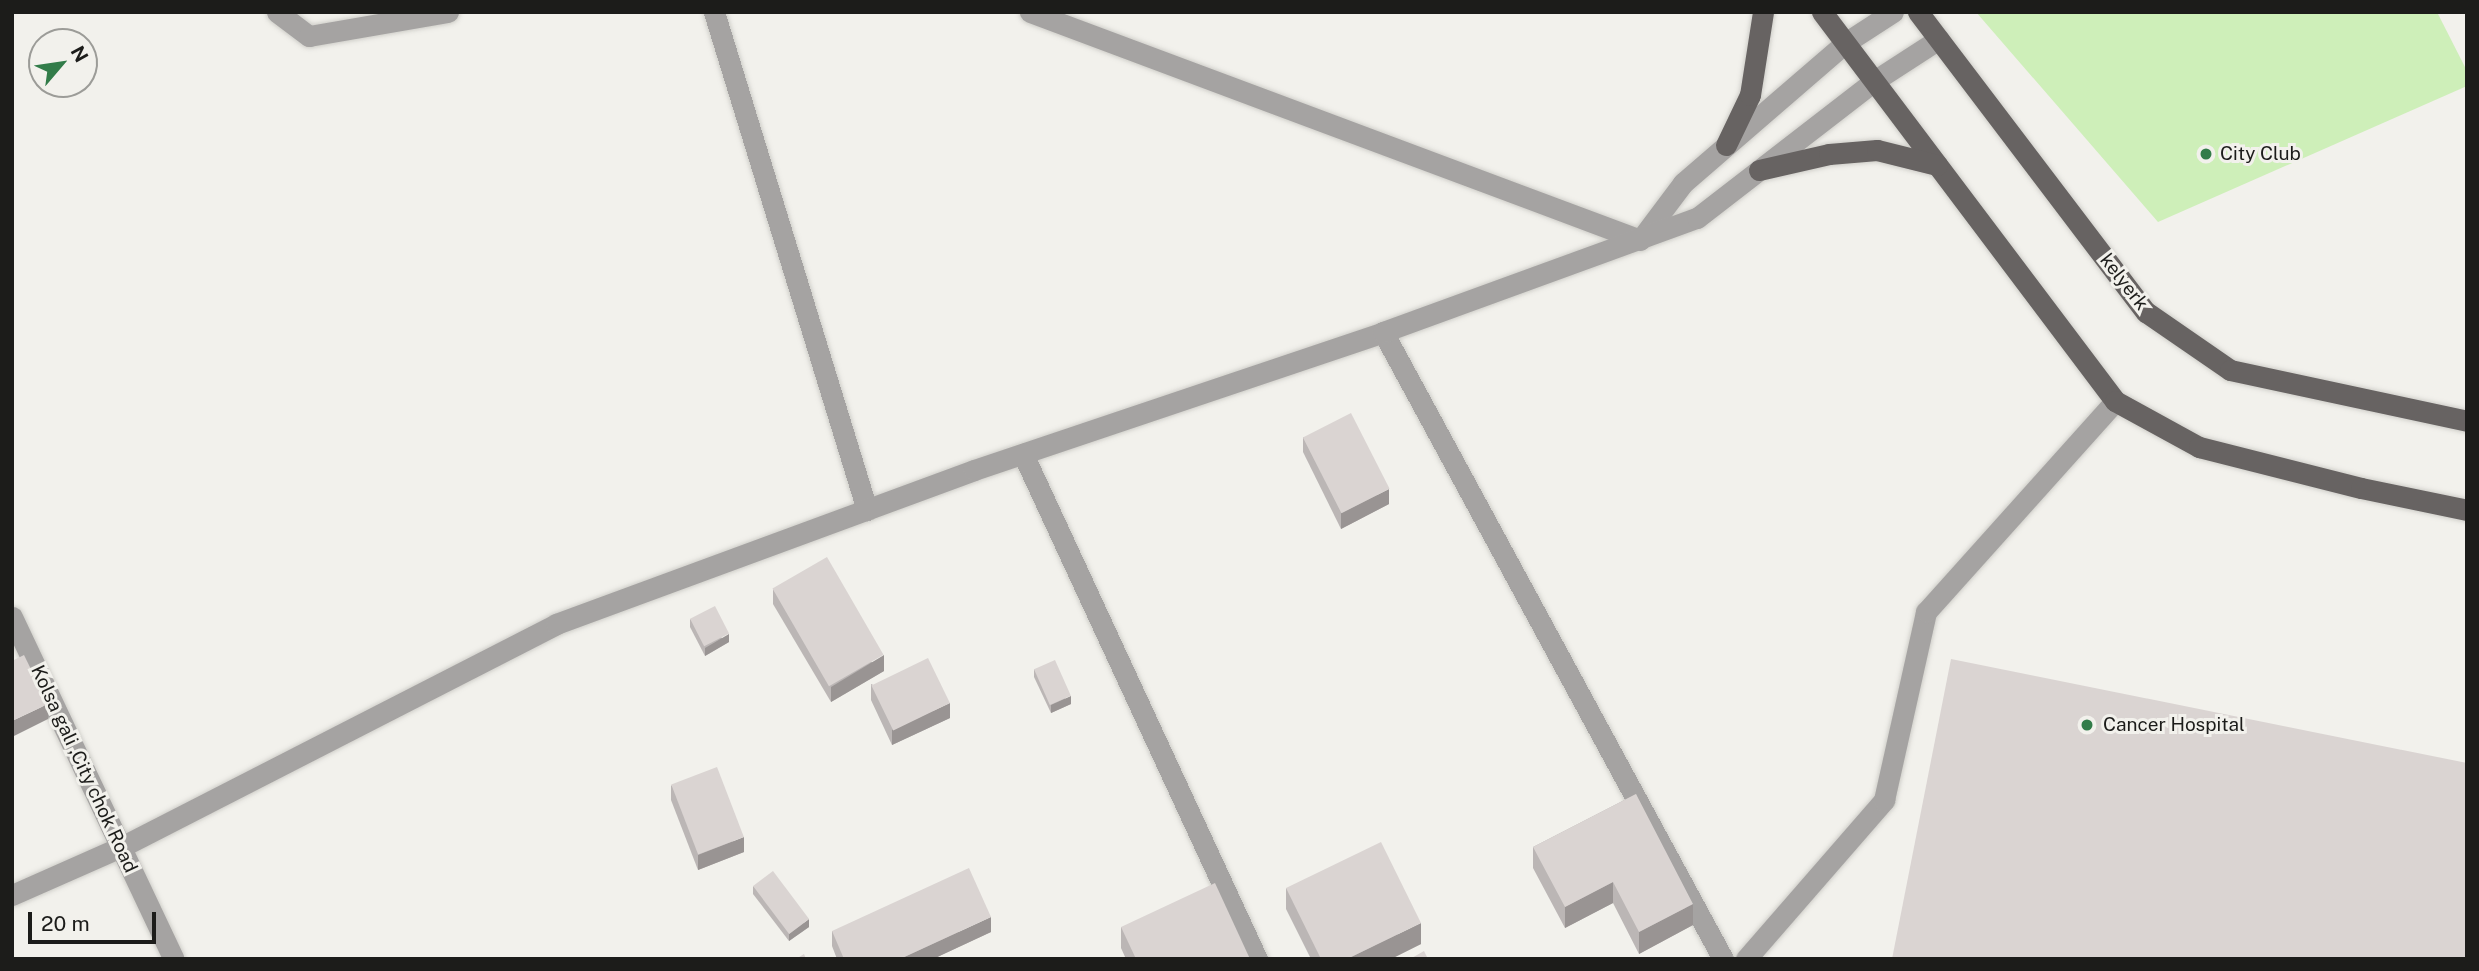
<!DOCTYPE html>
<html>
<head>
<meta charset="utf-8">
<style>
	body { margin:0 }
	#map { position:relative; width:2479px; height:971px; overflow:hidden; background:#f2f1ec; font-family:"Public Sans",sans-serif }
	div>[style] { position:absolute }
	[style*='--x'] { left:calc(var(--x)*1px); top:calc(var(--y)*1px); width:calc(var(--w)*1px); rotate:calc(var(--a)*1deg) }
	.green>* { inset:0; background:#ceefb9 }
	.roads { filter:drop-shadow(0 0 2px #d0cfca) drop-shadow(0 0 2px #d0cfca) }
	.minor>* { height:21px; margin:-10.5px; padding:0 10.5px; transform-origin:10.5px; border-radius:10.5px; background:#a5a3a2 }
	.major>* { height:21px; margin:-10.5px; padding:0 10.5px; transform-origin:10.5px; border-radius:10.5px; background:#676362 }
	.wall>* { inset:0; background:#bbb6b5 }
	.shaded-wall>* { inset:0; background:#999493 }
	.building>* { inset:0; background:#dad4d2; transform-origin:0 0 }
	.dots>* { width:19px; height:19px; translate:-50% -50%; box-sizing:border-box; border:4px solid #f2f1ec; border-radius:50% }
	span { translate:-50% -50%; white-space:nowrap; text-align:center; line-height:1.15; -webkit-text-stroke:6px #f2f1ec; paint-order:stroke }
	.poi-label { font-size:19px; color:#1c1c1a }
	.left { translate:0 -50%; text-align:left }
	.street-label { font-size:19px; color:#1c1c1a }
	.frame { position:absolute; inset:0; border:14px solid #1c1c1a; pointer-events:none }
	.north { position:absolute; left:28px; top:28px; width:70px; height:70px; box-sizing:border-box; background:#f2f1ec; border:2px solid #9c9c98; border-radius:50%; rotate:61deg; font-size:19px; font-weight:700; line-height:28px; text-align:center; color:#1c1c1a }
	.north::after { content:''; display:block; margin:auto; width:24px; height:32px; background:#327c49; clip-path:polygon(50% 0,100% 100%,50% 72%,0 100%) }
	.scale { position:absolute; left:28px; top:912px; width:128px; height:32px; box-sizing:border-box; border:4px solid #1c1c1a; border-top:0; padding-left:9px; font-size:21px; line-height:24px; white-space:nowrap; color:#1c1c1a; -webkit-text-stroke:5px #f2f1ec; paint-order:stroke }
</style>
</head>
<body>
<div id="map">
	<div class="green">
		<div style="clip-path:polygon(1976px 12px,2437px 12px,2467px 71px,2467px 86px,2158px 222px)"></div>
	</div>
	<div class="roads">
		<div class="minor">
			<div style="--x:277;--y:12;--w:40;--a:37"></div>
			<div style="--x:309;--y:36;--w:141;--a:-9.8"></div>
			<div style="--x:714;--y:12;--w:521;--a:72.92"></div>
			<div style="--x:1030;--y:12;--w:651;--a:20.49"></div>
			<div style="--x:1641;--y:239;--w:70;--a:-53.1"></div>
			<div style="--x:1683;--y:183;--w:214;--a:-40.8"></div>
			<div style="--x:1845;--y:43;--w:57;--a:-32.9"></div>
			<div style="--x:1383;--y:332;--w:713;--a:61.53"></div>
			<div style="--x:1023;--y:454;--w:557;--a:65.14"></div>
			<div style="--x:12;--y:617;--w:378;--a:64.7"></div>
			<div style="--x:12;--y:895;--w:119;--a:-23.8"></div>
			<div style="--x:121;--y:847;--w:489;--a:-27.1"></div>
			<div style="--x:556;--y:624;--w:445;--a:-20.2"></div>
			<div style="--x:974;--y:470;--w:432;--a:-18.6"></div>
			<div style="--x:1383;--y:332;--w:334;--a:-20"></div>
			<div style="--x:1697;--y:218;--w:224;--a:-37.7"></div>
			<div style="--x:1874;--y:81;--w:77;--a:-32.9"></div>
			<div style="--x:1746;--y:959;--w:211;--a:-49"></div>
			<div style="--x:1884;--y:800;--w:193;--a:-77.4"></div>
			<div style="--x:1926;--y:612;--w:283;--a:-48.1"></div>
		</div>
		<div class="major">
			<div style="--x:1822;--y:12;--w:487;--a:53"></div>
			<div style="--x:2115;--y:401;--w:96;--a:28.7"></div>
			<div style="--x:2199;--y:447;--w:167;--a:14.2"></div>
			<div style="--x:2361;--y:488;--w:108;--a:11.7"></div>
			<div style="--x:1918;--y:12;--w:377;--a:52.8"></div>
			<div style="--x:2146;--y:312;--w:102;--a:34.6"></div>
			<div style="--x:2230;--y:370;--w:242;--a:12.1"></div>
			<div style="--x:1726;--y:145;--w:55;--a:-64.4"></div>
			<div style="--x:1750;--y:95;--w:84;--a:-81.1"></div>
			<div style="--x:1759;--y:170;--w:72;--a:-12.9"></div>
			<div style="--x:1829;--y:154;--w:48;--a:-4.8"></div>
			<div style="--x:1877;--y:150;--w:62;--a:14"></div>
		</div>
	</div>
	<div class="wall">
		<div style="clip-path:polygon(1303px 437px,1389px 504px,1341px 529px,1303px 452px)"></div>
		<div style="clip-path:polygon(773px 589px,884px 671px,831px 702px,773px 604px)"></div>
		<div style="clip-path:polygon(690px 619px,729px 642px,705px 656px,690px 627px)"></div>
		<div style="clip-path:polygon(1034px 669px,1071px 704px,1051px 713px,1034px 677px)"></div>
		<div style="clip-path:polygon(871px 684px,950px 718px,892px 745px,871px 700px)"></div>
		<div style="clip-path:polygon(671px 785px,744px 852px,698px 870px,671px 800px)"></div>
		<div style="clip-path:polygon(1636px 794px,1693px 925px,1639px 954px,1613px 903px,1565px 928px,1533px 868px,1533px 847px)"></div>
		<div style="clip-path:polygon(753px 886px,809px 927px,789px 941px,753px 894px)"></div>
		<div style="clip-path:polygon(1286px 888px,1421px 944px,1391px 959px,1311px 959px,1286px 909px)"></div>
		<div style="clip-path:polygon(1121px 927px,1250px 959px,1126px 959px,1121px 948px)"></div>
		<div style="clip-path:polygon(832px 931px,991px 932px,933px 959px,837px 959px,832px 946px)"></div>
	</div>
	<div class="shaded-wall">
		<div style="clip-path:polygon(1389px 489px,1389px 504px,1341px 529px,1341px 513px)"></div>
		<div style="clip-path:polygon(729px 634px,729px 642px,705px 656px,705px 648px)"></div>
		<div style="clip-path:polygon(884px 655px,884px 671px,831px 702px,831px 687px)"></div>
		<div style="clip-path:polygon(1071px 696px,1071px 704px,1051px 713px,1051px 705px)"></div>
		<div style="clip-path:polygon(950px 703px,950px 718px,892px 745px,892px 730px)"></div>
		<div style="clip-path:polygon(48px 704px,48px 719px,12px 737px,12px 721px)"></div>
		<div style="clip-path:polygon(744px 837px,744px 852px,698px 870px,698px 855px)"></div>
		<div style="clip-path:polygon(1613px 882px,1613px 903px,1565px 928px,1565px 907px)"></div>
		<div style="clip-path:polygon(1693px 904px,1693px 925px,1639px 954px,1639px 932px)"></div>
		<div style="clip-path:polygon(991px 917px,991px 932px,933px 959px,900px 959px)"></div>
		<div style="clip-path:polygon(809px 919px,809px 927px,789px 941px,789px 934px)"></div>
		<div style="clip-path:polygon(1421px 923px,1421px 944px,1391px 959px,1347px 959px)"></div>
	</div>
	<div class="building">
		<div style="left:1351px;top:413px;width:85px;height:54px;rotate:63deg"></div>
		<div style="left:827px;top:557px;width:113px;height:63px;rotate:60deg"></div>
		<div style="left:715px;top:606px;width:31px;height:28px;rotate:63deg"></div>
		<div style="clip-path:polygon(24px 655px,48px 704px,12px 721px,12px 661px)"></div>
		<div style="left:928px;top:658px;width:50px;height:63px;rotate:64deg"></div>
		<div style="clip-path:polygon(1951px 659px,2467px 763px,2467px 959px,1892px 959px)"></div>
		<div style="left:1055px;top:660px;width:39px;height:23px;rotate:66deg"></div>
		<div style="left:717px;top:767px;width:75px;height:49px;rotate:69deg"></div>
		<div style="clip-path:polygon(1636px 794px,1693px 904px,1639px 932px,1613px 882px,1565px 907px,1533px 847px)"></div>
		<div style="clip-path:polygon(1381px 842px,1421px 923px,1347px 959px,1321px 959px,1286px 888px)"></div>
		<div style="clip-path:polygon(969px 868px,991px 917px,900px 959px,844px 959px,832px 931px)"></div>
		<div style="left:773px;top:871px;width:60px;height:25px;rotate:53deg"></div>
		<div style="clip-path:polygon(1215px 883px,1250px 959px,1136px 959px,1121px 927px)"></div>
		<div style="clip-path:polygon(1424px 951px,1428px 959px,1410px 959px)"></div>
		<div style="clip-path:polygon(804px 954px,806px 959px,796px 959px)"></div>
	</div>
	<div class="dots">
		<div style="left:2206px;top:154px;background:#327c49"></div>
		<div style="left:2087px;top:725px;background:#327c49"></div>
	</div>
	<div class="poi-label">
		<span class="left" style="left:2220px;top:154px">City Club</span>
		<span class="left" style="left:2103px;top:725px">Cancer Hospital</span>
	</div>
	<div class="street-label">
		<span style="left:2124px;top:282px;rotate:52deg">kelyerk</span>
		<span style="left:84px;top:769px;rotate:65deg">Kolsa gali ,City chok Road</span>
	</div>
	<div class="frame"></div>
	<div class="north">N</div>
	<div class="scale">20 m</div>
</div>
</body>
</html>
